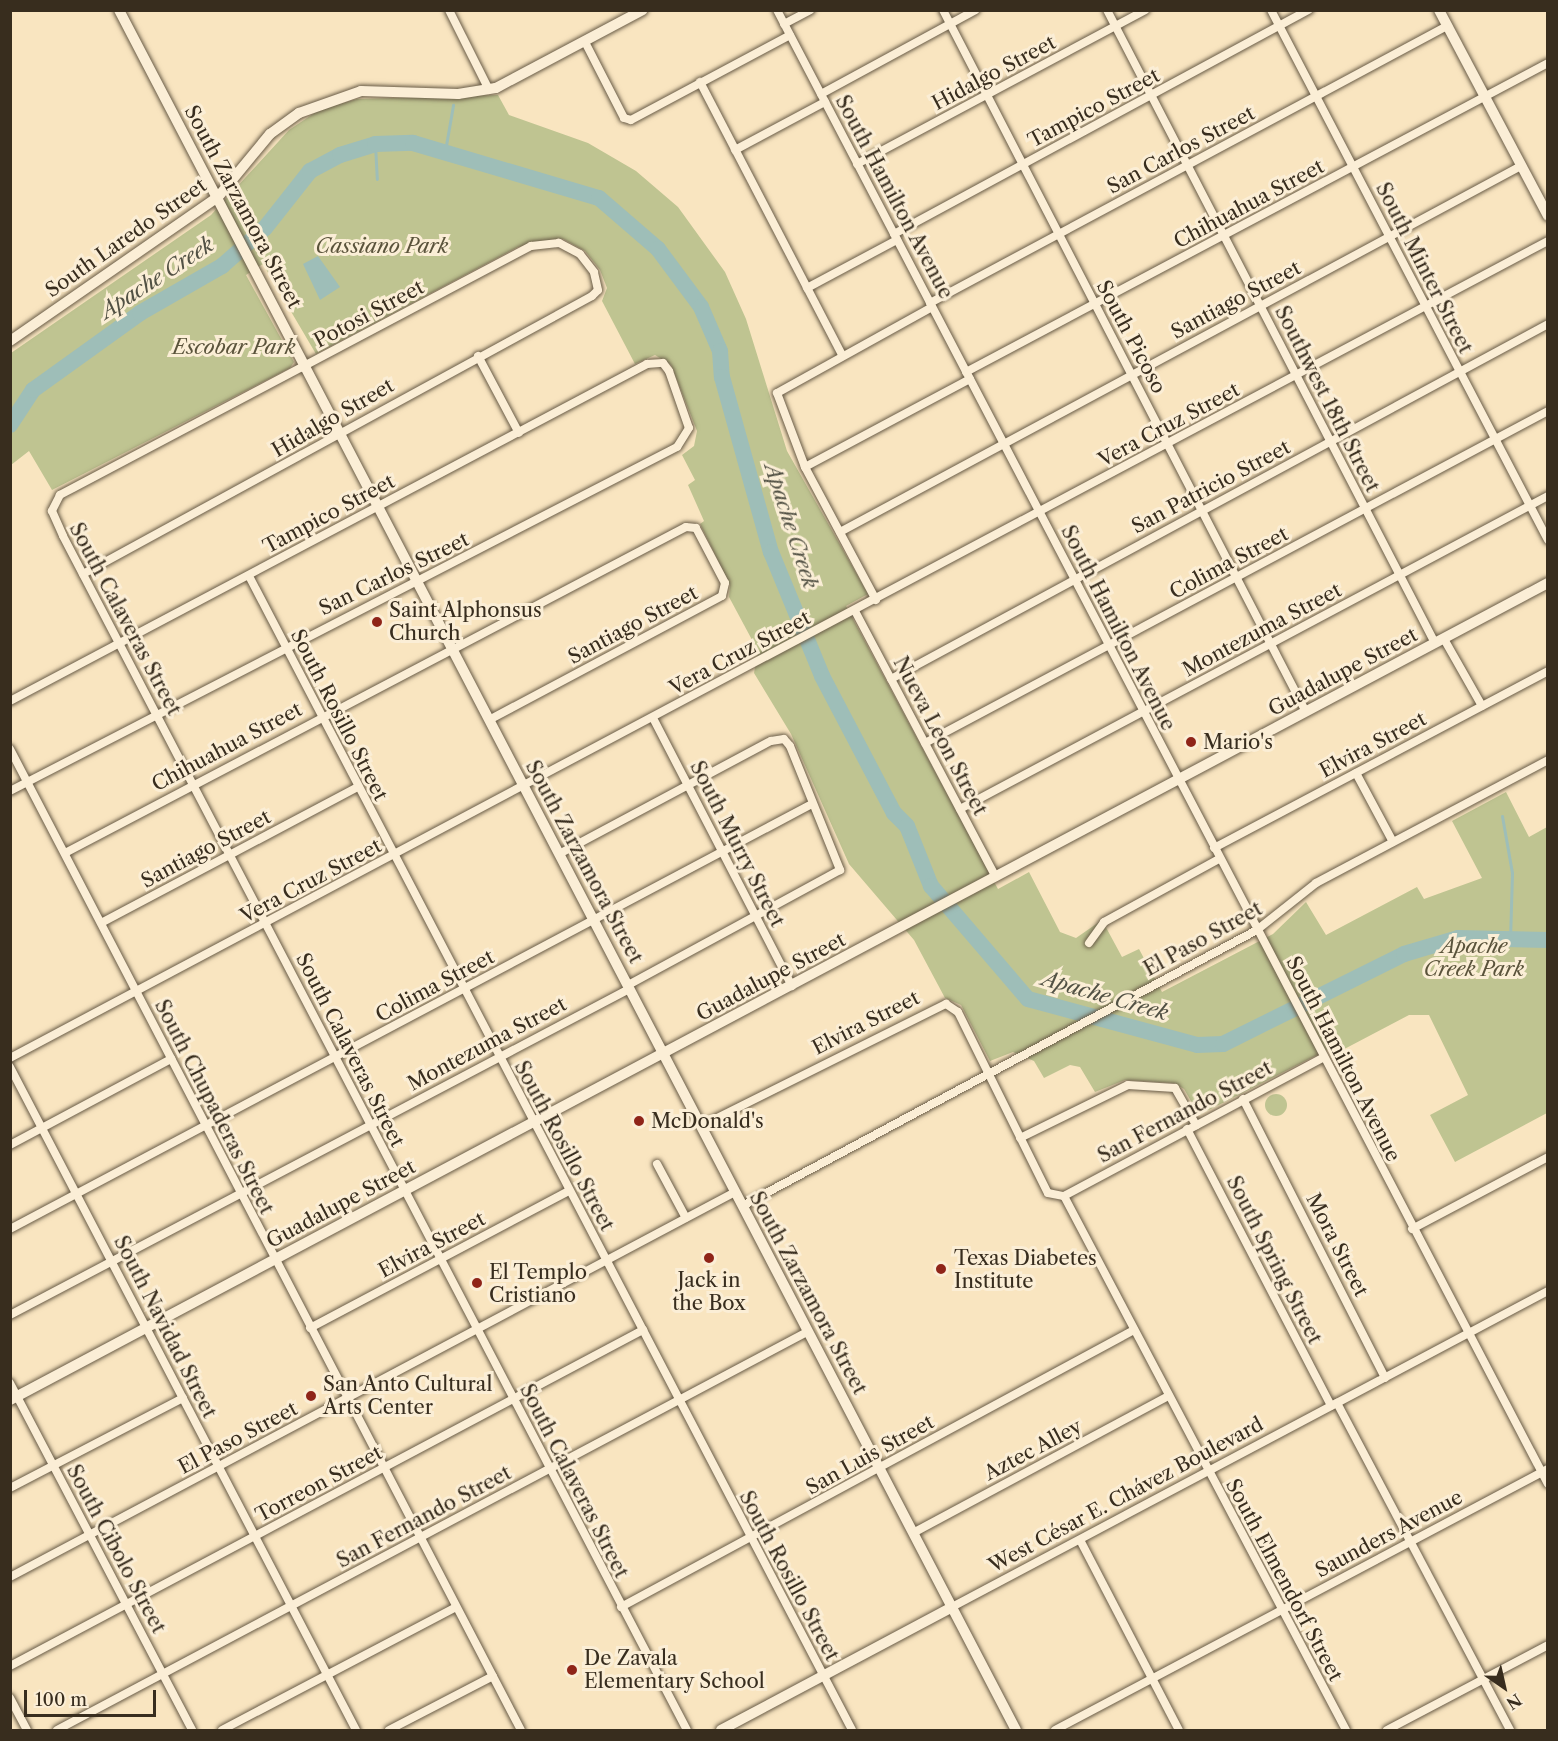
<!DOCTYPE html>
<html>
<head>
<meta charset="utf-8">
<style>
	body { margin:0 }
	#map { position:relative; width:1558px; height:1741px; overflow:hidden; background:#f9e5c0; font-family:"Libre Caslon Text",serif }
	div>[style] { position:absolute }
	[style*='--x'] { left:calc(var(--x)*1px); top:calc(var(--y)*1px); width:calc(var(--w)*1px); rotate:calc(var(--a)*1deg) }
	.green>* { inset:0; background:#bfc491 }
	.round { border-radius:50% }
	.water>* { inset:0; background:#9ebeb8 }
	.stream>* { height:3px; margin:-1.5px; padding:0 1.5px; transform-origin:1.5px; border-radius:1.5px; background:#9ebeb8 }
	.river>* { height:16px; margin:-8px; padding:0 8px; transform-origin:8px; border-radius:8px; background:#9ebeb8 }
	.roads { filter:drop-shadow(0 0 2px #685b46) drop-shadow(0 0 2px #685b46) }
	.street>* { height:8px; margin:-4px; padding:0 4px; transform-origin:4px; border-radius:4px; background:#fbeed6 }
	.secondary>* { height:10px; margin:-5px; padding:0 5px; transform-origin:5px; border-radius:5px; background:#fbeed6 }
	.dots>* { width:16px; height:16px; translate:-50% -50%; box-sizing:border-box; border:3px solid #fbeed6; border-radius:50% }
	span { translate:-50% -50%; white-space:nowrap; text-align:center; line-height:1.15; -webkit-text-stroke:6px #fbeed6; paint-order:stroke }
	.street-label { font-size:20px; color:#382d1e }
	.park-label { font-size:20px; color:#5a533b; font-style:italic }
	.poi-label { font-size:20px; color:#382d1e }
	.left { translate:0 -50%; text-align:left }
	.water-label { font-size:21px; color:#525144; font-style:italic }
	.frame { position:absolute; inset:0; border:12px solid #382d1e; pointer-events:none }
	.north { position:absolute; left:1474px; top:1657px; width:60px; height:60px; -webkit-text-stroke:4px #fbeed6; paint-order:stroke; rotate:146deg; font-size:16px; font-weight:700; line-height:24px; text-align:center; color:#382d1e }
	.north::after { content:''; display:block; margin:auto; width:21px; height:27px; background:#382d1e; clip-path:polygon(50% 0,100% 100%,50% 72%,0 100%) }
	.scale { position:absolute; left:24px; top:1690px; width:132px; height:27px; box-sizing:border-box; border:3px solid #382d1e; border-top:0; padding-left:8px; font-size:18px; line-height:21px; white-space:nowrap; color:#382d1e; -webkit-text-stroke:4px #fbeed6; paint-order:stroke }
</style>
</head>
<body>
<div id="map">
	<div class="green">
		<div style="clip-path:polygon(498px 95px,509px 115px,588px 143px,636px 171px,678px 207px,725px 272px,746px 319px,787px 451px,868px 594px,846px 606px,998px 889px,1029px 872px,1060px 932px,1076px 938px,1102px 920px,1122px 957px,1139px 949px,1162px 992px,1273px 934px,1306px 902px,1326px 935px,1417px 887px,1424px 899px,1482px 878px,1452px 821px,1506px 792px,1529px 837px,1547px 827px,1547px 1113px,1455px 1162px,1430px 1115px,1468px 1095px,1429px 1015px,1409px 1015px,1333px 1055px,1329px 1049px,1199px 1115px,1184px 1089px,1174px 1083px,1125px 1080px,1095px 1092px,1080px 1067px,1070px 1065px,1044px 1078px,1034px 1061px,1013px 1052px,990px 1061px,961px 1005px,945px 998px,914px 940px,849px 864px,791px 734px,754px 673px,758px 651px,729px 597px,730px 585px,700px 524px,704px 521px,688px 485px,695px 480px,682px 455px,694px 446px,697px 431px,671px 365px,655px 355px,635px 364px,602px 301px,607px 288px,600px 270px,585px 251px,563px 239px,518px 247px,316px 354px,263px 264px,246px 275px,294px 362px,290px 368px,52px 490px,29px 451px,11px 465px,11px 353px,211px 215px,289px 130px,319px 110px,357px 99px)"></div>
		<div class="round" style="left:1265px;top:1094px;width:22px;height:22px"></div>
	</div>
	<div class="water">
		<div style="clip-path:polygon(318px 256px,340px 287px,320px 300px,303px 264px)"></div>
	</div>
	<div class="stream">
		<div style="--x:375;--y:144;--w:35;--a:87"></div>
		<div style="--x:445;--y:151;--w:47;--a:-80.1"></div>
		<div style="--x:1502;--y:816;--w:58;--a:80"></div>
		<div style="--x:1512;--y:873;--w:67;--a:91.7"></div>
	</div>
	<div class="river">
		<div style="--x:10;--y:425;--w:42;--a:-56.7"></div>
		<div style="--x:33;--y:390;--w:132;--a:-35.7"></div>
		<div style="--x:140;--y:313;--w:95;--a:-29.8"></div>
		<div style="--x:222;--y:266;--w:57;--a:-41.5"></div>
		<div style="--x:265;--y:228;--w:73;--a:-51.7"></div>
		<div style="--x:310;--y:171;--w:34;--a:-28"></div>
		<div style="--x:340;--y:155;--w:37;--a:-17"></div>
		<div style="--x:375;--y:144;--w:38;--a:-2"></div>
		<div style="--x:413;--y:143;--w:194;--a:16.5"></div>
		<div style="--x:599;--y:198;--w:78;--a:40.8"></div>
		<div style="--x:658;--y:249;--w:72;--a:53.4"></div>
		<div style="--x:701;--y:307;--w:48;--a:66.6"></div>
		<div style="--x:720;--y:351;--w:26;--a:86"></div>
		<div style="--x:722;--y:377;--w:182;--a:74.4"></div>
		<div style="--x:771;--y:552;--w:134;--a:67.6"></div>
		<div style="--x:822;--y:676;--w:155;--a:62.3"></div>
		<div style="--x:894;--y:813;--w:18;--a:45"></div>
		<div style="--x:907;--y:826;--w:65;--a:68.2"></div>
		<div style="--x:931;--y:886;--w:149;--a:49.4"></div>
		<div style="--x:1028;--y:999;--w:175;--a:15.2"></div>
		<div style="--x:1197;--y:1045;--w:26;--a:-2"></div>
		<div style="--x:1223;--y:1044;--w:202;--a:-26.4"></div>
		<div style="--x:1404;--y:954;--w:56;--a:-16.5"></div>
		<div style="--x:1458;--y:938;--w:90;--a:1.3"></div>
	</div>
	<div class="roads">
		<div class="street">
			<div style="--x:449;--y:10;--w:89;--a:63.4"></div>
			<div style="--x:777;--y:10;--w:1663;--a:62.39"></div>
			<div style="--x:943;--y:10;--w:790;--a:62.66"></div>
			<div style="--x:1107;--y:10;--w:713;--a:62.61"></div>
			<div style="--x:1271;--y:10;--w:598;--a:62.41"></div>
			<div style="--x:784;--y:24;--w:30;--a:-28"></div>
			<div style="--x:585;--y:42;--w:85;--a:62.8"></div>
			<div style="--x:624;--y:118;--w:7;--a:16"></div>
			<div style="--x:631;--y:120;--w:180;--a:-28.1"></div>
			<div style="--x:700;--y:82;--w:308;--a:62.5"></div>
			<div style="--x:821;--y:94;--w:176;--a:-28.5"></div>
			<div style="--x:735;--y:150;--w:102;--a:-28.1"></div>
			<div style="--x:857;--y:164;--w:327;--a:-28.1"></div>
			<div style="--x:894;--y:234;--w:472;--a:-28.4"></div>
			<div style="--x:807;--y:288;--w:102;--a:-28.1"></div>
			<div style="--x:930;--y:303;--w:587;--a:-28.18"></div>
			<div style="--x:478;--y:356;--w:87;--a:62"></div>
			<div style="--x:966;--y:372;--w:659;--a:-27.97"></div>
			<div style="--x:805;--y:467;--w:187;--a:-28.1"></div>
			<div style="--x:840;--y:532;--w:773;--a:-28.26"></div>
			<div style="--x:83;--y:574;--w:580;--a:-28.64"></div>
			<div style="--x:592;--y:296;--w:8;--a:-45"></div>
			<div style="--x:598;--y:290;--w:18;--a:-103"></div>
			<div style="--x:594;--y:272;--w:23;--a:-128"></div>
			<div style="--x:580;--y:254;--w:24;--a:-152"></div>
			<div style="--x:559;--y:243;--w:28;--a:174"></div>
			<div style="--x:531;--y:246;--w:533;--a:152.14"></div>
			<div style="--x:60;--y:495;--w:18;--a:117"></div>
			<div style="--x:52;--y:511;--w:27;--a:66"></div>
			<div style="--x:63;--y:536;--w:1347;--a:62.41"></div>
			<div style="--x:249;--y:576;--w:1302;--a:62.41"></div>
			<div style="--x:876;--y:600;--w:151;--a:-118.1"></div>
			<div style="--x:805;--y:467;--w:79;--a:-110.7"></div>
			<div style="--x:777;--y:393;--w:177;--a:-29"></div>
			<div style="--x:855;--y:611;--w:301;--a:62.1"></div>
			<div style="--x:1444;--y:639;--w:77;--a:60.4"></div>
			<div style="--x:891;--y:679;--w:747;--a:-28.38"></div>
			<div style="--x:10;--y:701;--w:721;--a:-27.88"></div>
			<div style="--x:647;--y:364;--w:16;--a:-4"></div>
			<div style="--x:663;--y:363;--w:10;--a:53"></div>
			<div style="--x:669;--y:371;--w:60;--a:70.7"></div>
			<div style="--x:689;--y:428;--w:22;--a:122"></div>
			<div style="--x:677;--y:447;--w:750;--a:152.72"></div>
			<div style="--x:653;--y:718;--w:302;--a:62.6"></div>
			<div style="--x:925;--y:743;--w:706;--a:-28.05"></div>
			<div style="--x:10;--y:749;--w:1106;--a:62.49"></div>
			<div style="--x:1356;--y:773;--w:78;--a:61.8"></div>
			<div style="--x:960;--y:809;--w:666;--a:-28.03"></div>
			<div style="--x:1214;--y:848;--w:378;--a:-27.9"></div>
			<div style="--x:65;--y:853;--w:701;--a:-27.7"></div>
			<div style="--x:686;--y:527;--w:10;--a:6"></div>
			<div style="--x:696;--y:528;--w:62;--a:62.2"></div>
			<div style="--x:725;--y:583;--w:13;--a:103"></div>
			<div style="--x:722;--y:596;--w:264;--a:152"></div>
			<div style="--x:559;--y:854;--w:240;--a:-28.1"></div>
			<div style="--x:771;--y:741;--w:13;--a:-9"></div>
			<div style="--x:784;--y:739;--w:9;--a:49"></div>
			<div style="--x:790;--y:746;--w:134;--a:68"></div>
			<div style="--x:840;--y:870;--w:241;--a:151.5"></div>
			<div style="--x:101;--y:923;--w:291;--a:-27.9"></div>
			<div style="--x:1089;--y:943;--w:26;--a:-54"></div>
			<div style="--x:1104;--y:922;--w:131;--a:-28.7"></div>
			<div style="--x:10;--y:1058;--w:1742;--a:-27.98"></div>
			<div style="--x:10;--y:1067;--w:748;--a:62.44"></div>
			<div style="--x:1243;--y:1099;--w:313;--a:63"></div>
			<div style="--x:701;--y:1126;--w:274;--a:-26.5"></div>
			<div style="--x:946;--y:1004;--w:14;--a:34"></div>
			<div style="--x:958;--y:1012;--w:202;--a:63.6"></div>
			<div style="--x:1048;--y:1193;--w:16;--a:11"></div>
			<div style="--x:1064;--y:1196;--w:293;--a:-28.1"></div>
			<div style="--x:1187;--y:1129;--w:312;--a:62.5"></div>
			<div style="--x:1020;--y:1138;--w:120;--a:-26.1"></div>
			<div style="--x:1128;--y:1085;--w:47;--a:3.7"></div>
			<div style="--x:1175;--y:1088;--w:43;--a:60.4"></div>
			<div style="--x:10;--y:1145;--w:183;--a:-28.1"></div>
			<div style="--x:657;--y:1164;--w:61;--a:61.8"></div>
			<div style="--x:1064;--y:1196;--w:604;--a:62.16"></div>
			<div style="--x:742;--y:1206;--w:584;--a:-28.19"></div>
			<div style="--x:1257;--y:930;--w:75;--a:-38.5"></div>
			<div style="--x:1316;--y:883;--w:263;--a:-27.9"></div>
			<div style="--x:10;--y:1229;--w:908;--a:-27.92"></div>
			<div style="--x:1412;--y:1229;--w:154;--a:-27.9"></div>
			<div style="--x:10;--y:1315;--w:700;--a:-27.77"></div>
			<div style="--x:310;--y:1328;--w:293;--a:-27.9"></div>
			<div style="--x:10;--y:1383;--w:392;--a:62.3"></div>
			<div style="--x:1337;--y:1403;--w:370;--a:62.1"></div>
			<div style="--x:10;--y:1488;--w:195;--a:-27.5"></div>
			<div style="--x:913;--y:1533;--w:290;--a:-28.2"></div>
			<div style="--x:1080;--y:1540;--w:214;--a:62.5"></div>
			<div style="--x:10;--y:1577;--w:821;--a:-27.97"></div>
			<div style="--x:621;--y:1607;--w:583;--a:-28.37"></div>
			<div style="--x:952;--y:1607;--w:675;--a:-27.93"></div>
			<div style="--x:10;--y:1666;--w:717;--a:-27.96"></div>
			<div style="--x:10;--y:1698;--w:36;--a:62"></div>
			<div style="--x:57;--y:1730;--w:849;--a:-27.95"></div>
			<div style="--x:222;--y:1730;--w:264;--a:-27.7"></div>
			<div style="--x:389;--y:1730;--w:117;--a:-27.4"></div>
			<div style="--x:1055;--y:1730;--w:558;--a:-27.9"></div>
			<div style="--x:1387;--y:1730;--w:182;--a:-27.8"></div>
		</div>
		<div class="secondary">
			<div style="--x:119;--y:10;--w:1940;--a:62.46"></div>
			<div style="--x:1439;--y:10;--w:233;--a:62.1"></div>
			<div style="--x:10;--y:341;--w:253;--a:-34.7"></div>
			<div style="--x:218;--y:197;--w:82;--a:-50.5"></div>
			<div style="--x:270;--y:134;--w:36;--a:-36"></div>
			<div style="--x:299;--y:113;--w:66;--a:-19.5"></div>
			<div style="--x:361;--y:91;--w:97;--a:1.8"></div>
			<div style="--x:458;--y:94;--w:38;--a:-9"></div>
			<div style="--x:496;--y:88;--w:166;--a:-28"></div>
			<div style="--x:10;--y:1400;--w:1742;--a:-27.98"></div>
			<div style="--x:721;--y:1730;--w:262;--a:-28"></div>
		</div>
	</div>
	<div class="dots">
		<div style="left:377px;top:622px;background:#8f2418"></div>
		<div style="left:1191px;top:742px;background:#8f2418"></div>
		<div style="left:639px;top:1121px;background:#8f2418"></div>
		<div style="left:709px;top:1258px;background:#8f2418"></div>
		<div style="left:941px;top:1269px;background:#8f2418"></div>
		<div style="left:477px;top:1283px;background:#8f2418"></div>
		<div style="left:311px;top:1396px;background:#8f2418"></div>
		<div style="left:572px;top:1670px;background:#8f2418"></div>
	</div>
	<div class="street-label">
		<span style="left:994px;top:73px;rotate:-28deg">Hidalgo Street</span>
		<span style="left:1094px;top:108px;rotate:-28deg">Tampico Street</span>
		<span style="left:1181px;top:150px;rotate:-28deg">San Carlos Street</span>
		<span style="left:894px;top:197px;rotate:62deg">South Hamilton Avenue</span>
		<span style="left:1249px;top:204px;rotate:-28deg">Chihuahua Street</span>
		<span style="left:243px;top:207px;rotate:62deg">South Zarzamora Street</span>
		<span style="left:126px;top:238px;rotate:-35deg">South Laredo Street</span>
		<span style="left:1424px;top:268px;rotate:63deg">South Minter Street</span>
		<span style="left:1236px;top:300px;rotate:-28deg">Santiago Street</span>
		<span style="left:369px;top:314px;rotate:-28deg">Potosi Street</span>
		<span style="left:1131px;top:337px;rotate:62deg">South Picoso</span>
		<span style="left:1327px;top:399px;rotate:63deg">Southwest 18th Street</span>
		<span style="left:333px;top:418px;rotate:-30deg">Hidalgo Street</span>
		<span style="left:1169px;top:425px;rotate:-28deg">Vera Cruz Street</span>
		<span style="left:1211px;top:487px;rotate:-28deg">San Patricio Street</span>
		<span style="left:329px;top:514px;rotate:-28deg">Tampico Street</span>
		<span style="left:1229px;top:563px;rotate:-28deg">Colima Street</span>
		<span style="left:394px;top:574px;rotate:-26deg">San Carlos Street</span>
		<span style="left:125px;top:619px;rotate:62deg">South Calaveras Street</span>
		<span style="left:633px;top:625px;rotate:-28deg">Santiago Street</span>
		<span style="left:1118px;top:628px;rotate:63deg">South Hamilton Avenue</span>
		<span style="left:1262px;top:630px;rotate:-28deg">Montezuma Street</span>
		<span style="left:740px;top:653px;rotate:-28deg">Vera Cruz Street</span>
		<span style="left:1343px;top:672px;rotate:-28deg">Guadalupe Street</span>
		<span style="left:339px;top:715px;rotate:63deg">South Rosillo Street</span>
		<span style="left:940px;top:736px;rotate:62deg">Nueva Leon Street</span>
		<span style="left:1373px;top:745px;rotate:-28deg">Elvira Street</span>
		<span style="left:227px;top:747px;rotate:-28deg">Chihuahua Street</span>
		<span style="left:737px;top:844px;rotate:63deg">South Murry Street</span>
		<span style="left:206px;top:849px;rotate:-28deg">Santiago Street</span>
		<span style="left:584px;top:862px;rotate:62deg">South Zarzamora Street</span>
		<span style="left:311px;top:881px;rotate:-28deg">Vera Cruz Street</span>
		<span style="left:1203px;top:939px;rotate:-29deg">El Paso Street</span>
		<span style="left:771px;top:977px;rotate:-28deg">Guadalupe Street</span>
		<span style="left:435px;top:986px;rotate:-28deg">Colima Street</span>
		<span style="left:866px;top:1023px;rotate:-27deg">Elvira Street</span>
		<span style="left:487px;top:1044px;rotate:-28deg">Montezuma Street</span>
		<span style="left:350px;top:1050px;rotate:63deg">South Calaveras Street</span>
		<span style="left:1343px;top:1059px;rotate:63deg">South Hamilton Avenue</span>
		<span style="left:214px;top:1107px;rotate:63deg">South Chupaderas Street</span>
		<span style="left:1185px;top:1112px;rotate:-28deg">San Fernando Street</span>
		<span style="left:564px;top:1146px;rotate:62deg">South Rosillo Street</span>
		<span style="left:341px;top:1204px;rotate:-28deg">Guadalupe Street</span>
		<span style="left:432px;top:1245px;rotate:-28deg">Elvira Street</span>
		<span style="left:1337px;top:1245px;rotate:63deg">Mora Street</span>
		<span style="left:1274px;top:1260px;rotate:63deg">South Spring Street</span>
		<span style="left:808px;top:1293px;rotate:62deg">South Zarzamora Street</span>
		<span style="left:165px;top:1327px;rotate:63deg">South Navidad Street</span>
		<span style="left:238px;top:1438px;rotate:-28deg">El Paso Street</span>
		<span style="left:1033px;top:1450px;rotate:-28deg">Aztec Alley</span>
		<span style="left:870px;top:1455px;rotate:-29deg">San Luis Street</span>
		<span style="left:574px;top:1481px;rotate:63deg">South Calaveras Street</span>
		<span style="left:319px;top:1484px;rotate:-28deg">Torreon Street</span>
		<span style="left:1126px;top:1495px;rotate:-28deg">West César E. Chávez Boulevard</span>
		<span style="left:424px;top:1517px;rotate:-28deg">San Fernando Street</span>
		<span style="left:1389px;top:1534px;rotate:-28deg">Saunders Avenue</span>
		<span style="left:116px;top:1549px;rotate:62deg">South Cibolo Street</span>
		<span style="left:789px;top:1576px;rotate:62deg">South Rosillo Street</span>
		<span style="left:1284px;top:1580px;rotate:62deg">South Elmendorf Street</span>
	</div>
	<div class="park-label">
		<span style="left:382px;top:246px">Cassiano Park</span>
		<span style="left:234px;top:347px">Escobar Park</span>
		<span style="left:1474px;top:958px">Apache<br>Creek Park</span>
	</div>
	<div class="poi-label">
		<span class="left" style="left:389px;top:622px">Saint Alphonsus<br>Church</span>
		<span class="left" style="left:1203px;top:742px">Mario's</span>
		<span class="left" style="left:651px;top:1121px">McDonald's</span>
		<span class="left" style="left:954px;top:1270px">Texas Diabetes<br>Institute</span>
		<span class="left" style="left:489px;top:1284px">El Templo<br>Cristiano</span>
		<span style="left:709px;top:1292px">Jack in<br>the Box</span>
		<span class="left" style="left:323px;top:1396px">San Anto Cultural<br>Arts Center</span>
		<span class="left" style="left:584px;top:1670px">De Zavala<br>Elementary School</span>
	</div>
	<div class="water-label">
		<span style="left:157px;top:278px;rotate:-33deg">Apache Creek</span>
		<span style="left:791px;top:526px;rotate:72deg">Apache Creek</span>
		<span style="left:1105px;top:996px;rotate:16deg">Apache Creek</span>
	</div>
	<div class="frame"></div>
	<div class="north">N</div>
	<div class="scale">100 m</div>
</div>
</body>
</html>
